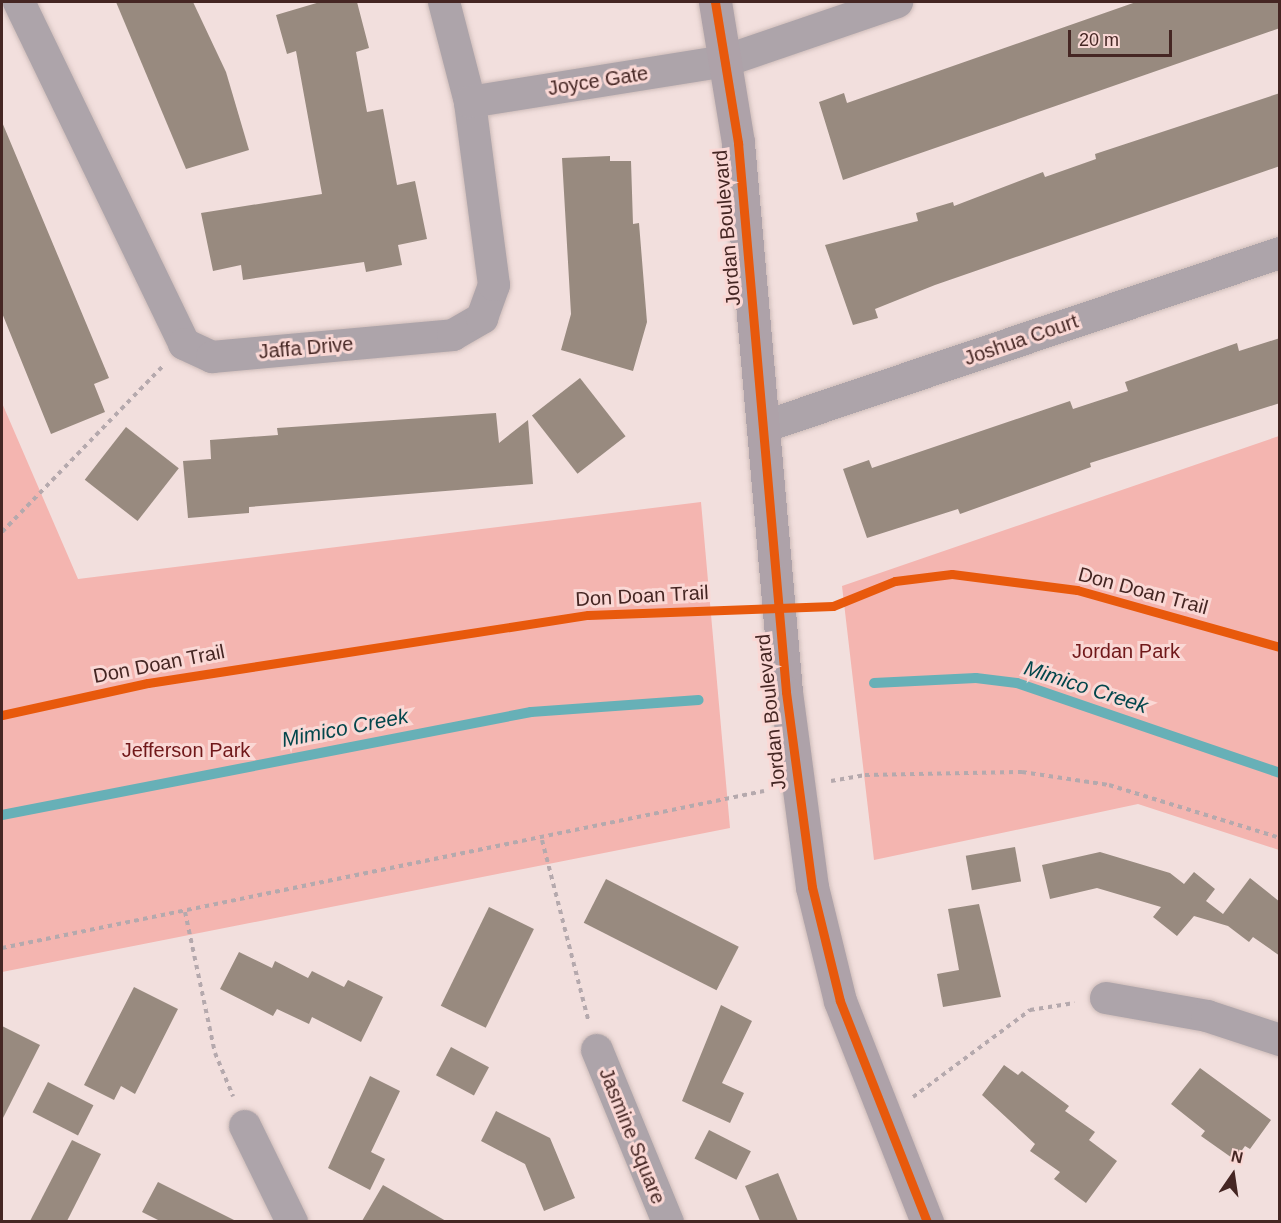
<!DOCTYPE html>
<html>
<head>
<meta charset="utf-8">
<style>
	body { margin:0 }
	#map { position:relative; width:1281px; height:1223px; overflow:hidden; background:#f2dfdd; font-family:Helvetica,sans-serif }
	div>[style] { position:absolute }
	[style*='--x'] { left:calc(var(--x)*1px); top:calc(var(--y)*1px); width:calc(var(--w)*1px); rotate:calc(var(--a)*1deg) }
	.green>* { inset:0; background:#f4b5b0 }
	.stream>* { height:10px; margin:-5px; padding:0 5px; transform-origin:5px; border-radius:5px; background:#67b0b7 }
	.building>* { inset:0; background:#988a7f; transform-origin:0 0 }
	.path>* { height:4px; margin-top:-2px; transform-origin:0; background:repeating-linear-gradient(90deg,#b5a9ad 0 4.5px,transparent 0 9px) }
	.roads { filter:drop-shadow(0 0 2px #cebcb9) drop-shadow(0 0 2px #cebcb9) }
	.street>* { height:32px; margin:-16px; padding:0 16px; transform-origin:16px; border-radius:16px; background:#ada4aa }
	.secondary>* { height:33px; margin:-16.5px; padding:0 16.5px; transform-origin:16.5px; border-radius:16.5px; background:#aea2a9 }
	.cycleway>* { height:9px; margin:-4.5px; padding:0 4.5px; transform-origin:4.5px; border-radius:4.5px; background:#e8590c }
	span { translate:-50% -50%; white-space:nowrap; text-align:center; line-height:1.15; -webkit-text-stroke:6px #fad8d5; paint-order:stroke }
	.street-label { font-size:20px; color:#452623 }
	.park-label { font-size:20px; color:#70181a }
	.water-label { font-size:21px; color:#02464c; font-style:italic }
	.frame { position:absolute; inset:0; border:3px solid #452623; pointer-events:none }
	.north { position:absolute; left:1203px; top:1145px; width:60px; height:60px; -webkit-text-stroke:4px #fad8d5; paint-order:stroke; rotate:13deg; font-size:16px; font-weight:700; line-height:24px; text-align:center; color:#452623 }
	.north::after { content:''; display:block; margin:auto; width:21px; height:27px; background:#452623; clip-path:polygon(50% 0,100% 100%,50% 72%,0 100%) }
	.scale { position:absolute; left:1068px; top:30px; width:104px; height:27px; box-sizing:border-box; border:3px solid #452623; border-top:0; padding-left:8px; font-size:18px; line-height:21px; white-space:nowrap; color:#452623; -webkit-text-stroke:4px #fad8d5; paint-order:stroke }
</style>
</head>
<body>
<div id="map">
	<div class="green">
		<div style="clip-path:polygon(2px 403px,78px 579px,701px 502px,730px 828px,2px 972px)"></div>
		<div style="clip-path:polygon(1279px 436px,1279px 850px,1138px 804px,874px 860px,842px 586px)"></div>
	</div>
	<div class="stream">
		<div style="--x:874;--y:683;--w:102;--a:-2.8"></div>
		<div style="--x:976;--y:678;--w:41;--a:7"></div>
		<div style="--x:1017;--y:683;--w:278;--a:18.9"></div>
		<div style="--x:2;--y:815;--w:539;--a:-11.02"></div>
		<div style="--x:531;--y:712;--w:168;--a:-4.1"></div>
	</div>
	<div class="building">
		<div style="clip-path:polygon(116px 2px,193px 2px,226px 72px,249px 150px,186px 169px)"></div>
		<div style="clip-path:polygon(320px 2px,357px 2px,369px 48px,356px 52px,367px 112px,383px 109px,397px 185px,415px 181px,427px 239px,398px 245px,402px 265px,366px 272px,364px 262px,243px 280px,241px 265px,213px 271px,201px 213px,322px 194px,296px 51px,287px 54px,276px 15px)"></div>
		<div style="clip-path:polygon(1136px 2px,1280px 2px,1280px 28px,843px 180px,819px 102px,844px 93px,847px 103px)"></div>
		<div style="clip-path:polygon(1280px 93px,1280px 166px,935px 285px,875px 309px,878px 318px,853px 325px,825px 245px,918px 221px,916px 213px,953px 202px,954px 206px,1043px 172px,1045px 177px,1096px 159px,1095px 154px)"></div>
		<div style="clip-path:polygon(2px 122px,109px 378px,94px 384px,105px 412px,51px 434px,2px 313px)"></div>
		<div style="clip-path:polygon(610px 156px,610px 161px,631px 161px,633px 224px,639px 223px,647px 322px,633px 371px,561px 350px,571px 314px,562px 158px)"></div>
		<div style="clip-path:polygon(1280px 338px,1280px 403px,1090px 463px,1091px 467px,960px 514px,958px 509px,867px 538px,843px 469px,869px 460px,872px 468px,1070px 401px,1073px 409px,1128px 391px,1125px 382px,1237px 343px,1239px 351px)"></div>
		<div style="left:580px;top:378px;width:74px;height:61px;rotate:52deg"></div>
		<div style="clip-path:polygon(496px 413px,499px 443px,528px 420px,533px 484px,249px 507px,249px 513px,188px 518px,183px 461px,211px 459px,210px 440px,278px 435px,277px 428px)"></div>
		<div style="left:126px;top:427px;width:67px;height:67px;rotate:38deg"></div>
		<div style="left:1015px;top:847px;width:35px;height:50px;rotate:80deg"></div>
		<div style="clip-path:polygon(1100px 852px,1170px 873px,1184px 884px,1194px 872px,1215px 889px,1206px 901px,1223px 914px,1250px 878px,1280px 902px,1280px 956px,1253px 937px,1249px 942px,1228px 926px,1194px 916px,1177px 936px,1153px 917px,1161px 907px,1097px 888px,1050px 899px,1042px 865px)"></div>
		<div style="left:606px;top:879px;width:149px;height:49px;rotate:27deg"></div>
		<div style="clip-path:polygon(979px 904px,1001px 997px,943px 1007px,937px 974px,959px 970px,948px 909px)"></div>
		<div style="left:489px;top:907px;width:50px;height:110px;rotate:26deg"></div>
		<div style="clip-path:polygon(239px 952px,272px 968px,275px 961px,308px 978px,312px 971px,344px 987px,348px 980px,383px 997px,361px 1042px,312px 1017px,309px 1024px,277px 1009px,273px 1016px,220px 989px)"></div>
		<div style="clip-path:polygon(134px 987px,178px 1009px,135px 1094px,121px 1086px,114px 1100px,84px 1085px)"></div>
		<div style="clip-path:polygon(721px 1005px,752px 1021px,722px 1083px,744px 1093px,730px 1123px,682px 1101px)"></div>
		<div style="clip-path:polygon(2px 1026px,40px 1045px,2px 1120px)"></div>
		<div style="left:451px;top:1047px;width:43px;height:32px;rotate:28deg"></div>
		<div style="clip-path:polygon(1004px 1065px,1018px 1075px,1022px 1071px,1069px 1106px,1065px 1111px,1095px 1132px,1089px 1140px,1117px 1161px,1086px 1203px,1054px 1179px,1060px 1172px,1030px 1151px,1035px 1144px,982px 1095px)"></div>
		<div style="clip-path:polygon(1200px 1068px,1271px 1120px,1250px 1149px,1245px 1146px,1235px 1160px,1201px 1136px,1205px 1131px,1171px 1104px)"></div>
		<div style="clip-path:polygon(370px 1076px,400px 1091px,371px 1152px,385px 1159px,370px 1190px,328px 1168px)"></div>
		<div style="left:48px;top:1082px;width:51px;height:34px;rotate:27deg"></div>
		<div style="clip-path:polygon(496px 1111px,550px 1138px,575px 1198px,544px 1211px,525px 1164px,481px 1141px)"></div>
		<div style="left:709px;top:1130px;width:47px;height:32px;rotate:27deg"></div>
		<div style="clip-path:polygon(72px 1140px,101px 1154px,67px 1221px,30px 1221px)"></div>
		<div style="clip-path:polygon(778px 1173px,798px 1221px,760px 1221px,745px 1186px)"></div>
		<div style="clip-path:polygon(158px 1182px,236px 1221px,160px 1221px,142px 1212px)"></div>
		<div style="clip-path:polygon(383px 1185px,446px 1221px,362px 1221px)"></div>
	</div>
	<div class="path">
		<div style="--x:2;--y:532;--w:230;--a:-45.9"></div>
		<div style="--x:811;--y:607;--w:22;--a:-3"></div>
		<div style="--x:833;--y:606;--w:67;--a:-22"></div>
		<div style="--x:895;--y:581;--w:57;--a:-7"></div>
		<div style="--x:952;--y:574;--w:126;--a:7.3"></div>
		<div style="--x:1077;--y:590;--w:211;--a:15.7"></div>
		<div style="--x:2;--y:715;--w:149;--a:-12.4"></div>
		<div style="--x:148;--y:683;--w:445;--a:-8.8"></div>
		<div style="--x:588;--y:615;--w:156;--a:-1.8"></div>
		<div style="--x:831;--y:781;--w:35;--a:-10"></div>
		<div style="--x:865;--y:775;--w:157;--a:-1.1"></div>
		<div style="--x:1022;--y:772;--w:88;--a:8.5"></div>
		<div style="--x:1109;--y:785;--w:179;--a:17.2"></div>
		<div style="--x:542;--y:840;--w:185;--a:75.6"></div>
		<div style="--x:185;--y:912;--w:144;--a:78"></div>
		<div style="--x:215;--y:1053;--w:47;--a:67.3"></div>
		<div style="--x:2;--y:948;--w:778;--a:-11.64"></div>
		<div style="--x:913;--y:1097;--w:146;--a:-36.6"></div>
		<div style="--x:1030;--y:1010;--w:45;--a:-9"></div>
	</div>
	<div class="roads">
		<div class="street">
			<div style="--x:19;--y:2;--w:380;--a:64.2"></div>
			<div style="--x:184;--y:344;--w:31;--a:25"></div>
			<div style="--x:212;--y:357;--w:242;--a:-5.2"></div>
			<div style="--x:453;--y:335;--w:34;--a:-30"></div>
			<div style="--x:482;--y:318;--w:35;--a:-70"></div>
			<div style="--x:494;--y:285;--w:185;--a:-97.5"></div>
			<div style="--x:470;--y:102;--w:103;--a:-104.6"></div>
			<div style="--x:470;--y:102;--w:258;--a:-9.1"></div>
			<div style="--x:725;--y:61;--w:182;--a:-18.9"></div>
			<div style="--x:763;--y:427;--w:545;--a:-18.6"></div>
			<div style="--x:1106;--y:998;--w:103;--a:10.1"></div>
			<div style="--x:1207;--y:1016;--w:77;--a:18.2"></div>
			<div style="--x:597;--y:1050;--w:186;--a:67.6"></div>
			<div style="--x:245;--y:1126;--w:107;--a:63.9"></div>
		</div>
		<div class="secondary">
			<div style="--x:715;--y:2;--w:143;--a:80.7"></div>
			<div style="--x:738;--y:143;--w:551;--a:85"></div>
			<div style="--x:786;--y:692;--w:197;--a:82.4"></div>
			<div style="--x:812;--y:887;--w:117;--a:76.2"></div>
			<div style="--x:840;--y:1001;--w:238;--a:68.5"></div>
		</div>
	</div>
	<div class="cycleway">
		<div style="--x:715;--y:2;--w:143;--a:80.7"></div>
		<div style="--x:738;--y:143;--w:551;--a:85"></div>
		<div style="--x:786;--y:692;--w:197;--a:82.4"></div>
		<div style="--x:812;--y:887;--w:117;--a:76.2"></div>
		<div style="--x:840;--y:1001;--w:238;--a:68.5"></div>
		<div style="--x:2;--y:715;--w:149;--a:-12.4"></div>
		<div style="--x:148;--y:683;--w:445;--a:-8.8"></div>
		<div style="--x:588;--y:615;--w:245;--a:-2.1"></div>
		<div style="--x:833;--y:606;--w:67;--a:-22"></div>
		<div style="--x:895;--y:581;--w:57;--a:-7"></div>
		<div style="--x:952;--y:574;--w:126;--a:7.3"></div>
		<div style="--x:1077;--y:590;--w:211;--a:15.7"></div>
	</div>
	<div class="street-label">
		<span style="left:598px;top:81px;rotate:-9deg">Joyce Gate</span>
		<span style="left:727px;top:228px;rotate:-95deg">Jordan Boulevard</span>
		<span style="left:1021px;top:340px;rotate:-19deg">Joshua Court</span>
		<span style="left:306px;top:348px;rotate:-5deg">Jaffa Drive</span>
		<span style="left:1143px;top:591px;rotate:15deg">Don Doan Trail</span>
		<span style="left:642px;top:596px;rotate:-3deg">Don Doan Trail</span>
		<span style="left:159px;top:664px;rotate:-11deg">Don Doan Trail</span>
		<span style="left:771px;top:712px;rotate:-96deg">Jordan Boulevard</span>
		<span style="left:632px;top:1136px;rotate:68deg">Jasmine Square</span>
	</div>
	<div class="park-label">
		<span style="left:1126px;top:651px">Jordan Park</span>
		<span style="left:186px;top:750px">Jefferson Park</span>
	</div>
	<div class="water-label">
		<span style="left:1086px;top:687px;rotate:18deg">Mimico Creek</span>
		<span style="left:345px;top:728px;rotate:-11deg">Mimico Creek</span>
	</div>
	<div class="frame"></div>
	<div class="north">N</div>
	<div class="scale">20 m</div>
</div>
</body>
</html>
